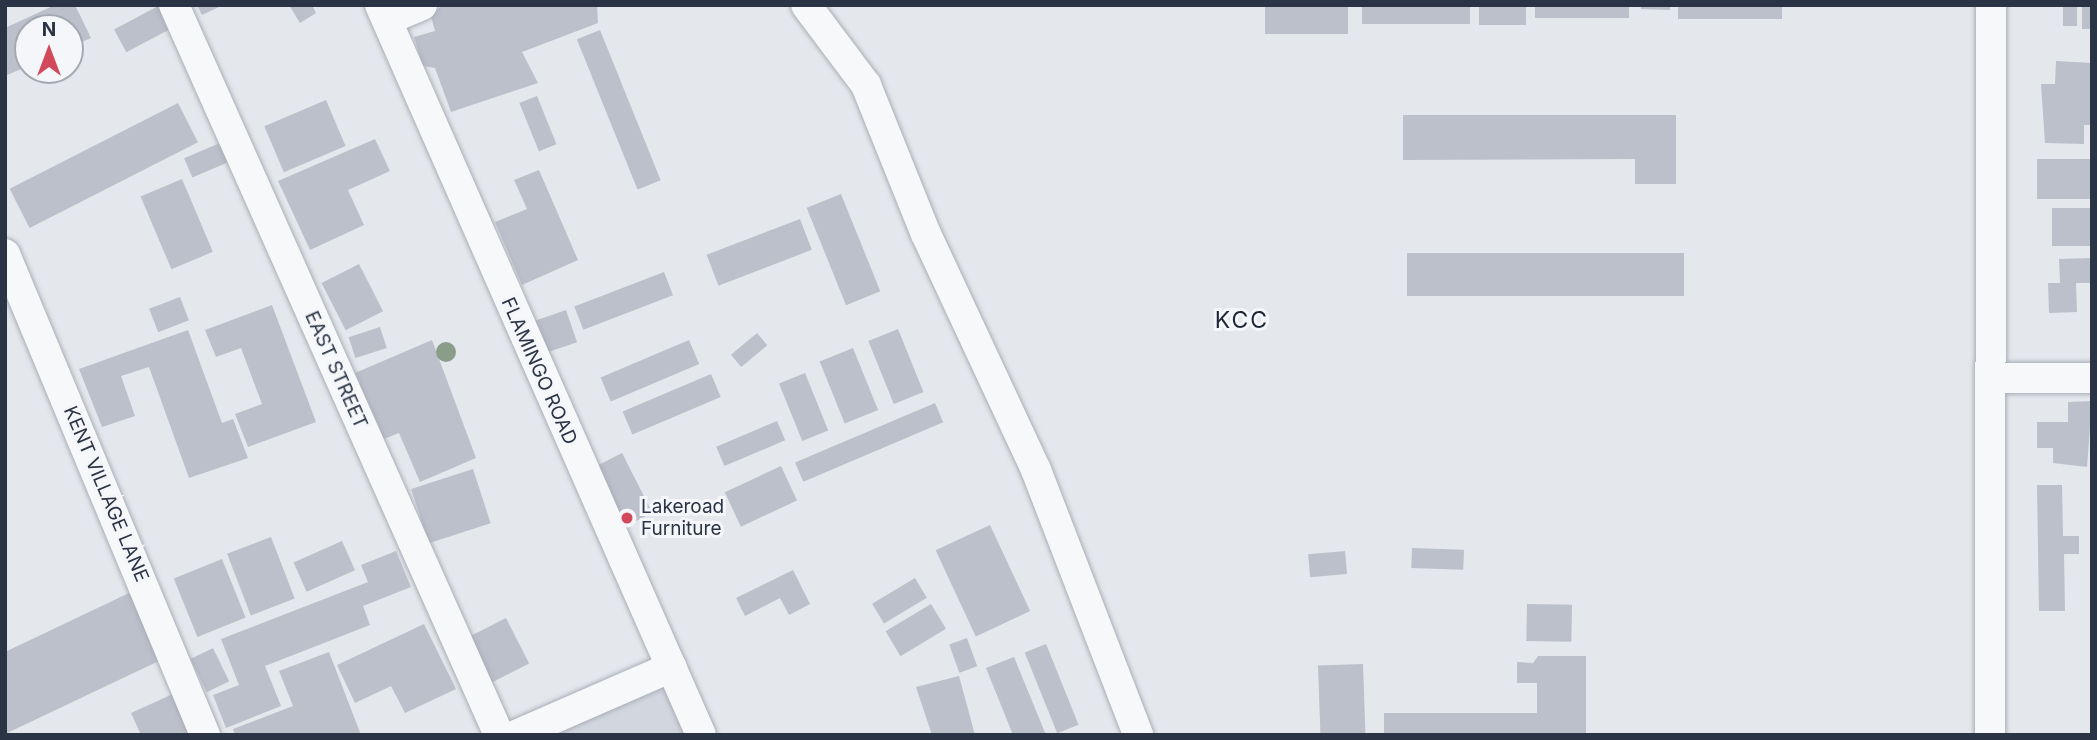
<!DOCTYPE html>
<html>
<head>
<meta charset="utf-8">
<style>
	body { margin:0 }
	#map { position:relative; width:2097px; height:740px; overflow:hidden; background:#e4e7ec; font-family:Inter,sans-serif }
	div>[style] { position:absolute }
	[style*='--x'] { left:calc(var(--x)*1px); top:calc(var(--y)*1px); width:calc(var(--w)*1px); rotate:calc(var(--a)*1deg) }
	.built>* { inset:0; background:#d2d6de }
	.building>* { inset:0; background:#bbc0ca; transform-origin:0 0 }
	.roads { filter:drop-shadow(0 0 2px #a9aeb7) drop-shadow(0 0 2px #a9aeb7) }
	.street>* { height:30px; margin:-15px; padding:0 15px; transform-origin:15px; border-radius:15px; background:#f7f8fa }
	.trees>* { width:20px; height:20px; margin:-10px; border-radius:50%; background:#899d89 }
	.dots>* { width:19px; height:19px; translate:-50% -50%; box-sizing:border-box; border:4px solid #f4f6f9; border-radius:50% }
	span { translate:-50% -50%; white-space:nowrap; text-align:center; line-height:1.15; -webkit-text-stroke:6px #f4f6f9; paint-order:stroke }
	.street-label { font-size:19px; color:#2b3445 }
	.poi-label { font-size:19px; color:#2b3445 }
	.left { translate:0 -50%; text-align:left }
	.quarter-label { font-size:23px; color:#1d2536; letter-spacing:2px }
	.frame { position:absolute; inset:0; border:7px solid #2b3445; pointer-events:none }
	.north { position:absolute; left:14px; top:14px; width:70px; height:70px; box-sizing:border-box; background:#f4f6f9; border:2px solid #a4a8b1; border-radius:50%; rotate:0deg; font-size:19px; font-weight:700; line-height:28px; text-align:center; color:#2b3445 }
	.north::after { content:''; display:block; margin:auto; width:24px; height:32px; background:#d1495b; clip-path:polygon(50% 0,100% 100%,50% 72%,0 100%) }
</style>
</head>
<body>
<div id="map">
	<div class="built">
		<div style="clip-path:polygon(671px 672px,699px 735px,527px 735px)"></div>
	</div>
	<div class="building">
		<div style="clip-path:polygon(55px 5px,75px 5px,91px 38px,70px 47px,70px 28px,28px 28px,28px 66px,5px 76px,5px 28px)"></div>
		<div style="left:160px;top:5px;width:26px;height:52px;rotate:62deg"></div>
		<div style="clip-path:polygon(197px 5px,223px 5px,202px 15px)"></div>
		<div style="clip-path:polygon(289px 5px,312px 5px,316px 13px,300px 23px)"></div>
		<div style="clip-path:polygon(445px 5px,597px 5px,598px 23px,522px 52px,538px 83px,451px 112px,435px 68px,423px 66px,414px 37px,435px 31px,430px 13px)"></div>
		<div style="left:1265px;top:5px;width:83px;height:29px"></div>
		<div style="left:1362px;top:5px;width:108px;height:19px"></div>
		<div style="left:1479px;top:5px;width:47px;height:20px"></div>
		<div style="left:1535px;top:5px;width:94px;height:13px"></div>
		<div style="clip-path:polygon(1641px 5px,1670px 5px,1670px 10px,1641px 9px)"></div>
		<div style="left:1678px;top:5px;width:104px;height:14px"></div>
		<div style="left:2063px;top:5px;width:14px;height:21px"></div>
		<div style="left:2082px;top:5px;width:10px;height:24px"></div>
		<div style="left:600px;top:30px;width:162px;height:25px;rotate:68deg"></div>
		<div style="clip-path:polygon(2056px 61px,2092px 63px,2092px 125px,2084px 125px,2084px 144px,2045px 143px,2041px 84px,2055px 84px)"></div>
		<div style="left:537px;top:96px;width:52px;height:19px;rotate:68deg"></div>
		<div style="left:326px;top:100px;width:50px;height:67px;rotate:67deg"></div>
		<div style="left:178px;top:103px;width:44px;height:189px;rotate:63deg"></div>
		<div style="clip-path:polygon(1403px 115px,1676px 115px,1676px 184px,1635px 184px,1635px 159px,1403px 160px)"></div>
		<div style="clip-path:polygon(375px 139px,390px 171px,348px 190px,364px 225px,310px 250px,278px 181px)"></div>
		<div style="left:220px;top:143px;width:21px;height:39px;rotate:67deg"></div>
		<div style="left:2092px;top:159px;width:40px;height:55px;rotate:90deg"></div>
		<div style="clip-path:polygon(539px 170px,578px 260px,522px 285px,495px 222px,527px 209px,514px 180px)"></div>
		<div style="left:182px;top:179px;width:79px;height:45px;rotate:67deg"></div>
		<div style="left:841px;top:194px;width:105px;height:37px;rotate:68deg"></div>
		<div style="left:2092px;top:208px;width:38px;height:40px;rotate:90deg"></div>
		<div style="left:800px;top:219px;width:33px;height:100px;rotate:69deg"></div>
		<div style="left:1407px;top:253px;width:277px;height:43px"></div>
		<div style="clip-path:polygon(2092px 258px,2092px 283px,2076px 283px,2077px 312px,2049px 313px,2048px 283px,2060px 283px,2059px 259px)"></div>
		<div style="left:359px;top:264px;width:53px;height:42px;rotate:63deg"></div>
		<div style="left:664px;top:272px;width:25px;height:96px;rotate:69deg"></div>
		<div style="left:180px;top:297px;width:25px;height:33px;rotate:69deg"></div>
		<div style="clip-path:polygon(272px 305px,316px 422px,248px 447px,235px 414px,262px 404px,241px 348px,216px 357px,205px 330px)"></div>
		<div style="left:566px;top:310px;width:34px;height:39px;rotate:71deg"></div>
		<div style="left:380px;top:327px;width:22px;height:33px;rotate:72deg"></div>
		<div style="left:898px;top:329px;width:68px;height:32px;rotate:68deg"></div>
		<div style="clip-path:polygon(188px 330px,222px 423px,233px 419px,248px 458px,189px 478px,149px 367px,121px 376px,135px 416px,102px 427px,79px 369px)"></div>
		<div style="left:757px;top:333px;width:16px;height:34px;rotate:50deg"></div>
		<div style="clip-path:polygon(432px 340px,476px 458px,420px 482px,399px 433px,384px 439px,355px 373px)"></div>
		<div style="left:689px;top:340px;width:26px;height:96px;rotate:67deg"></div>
		<div style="left:853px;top:348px;width:67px;height:36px;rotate:68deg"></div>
		<div style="left:805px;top:373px;width:62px;height:28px;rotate:68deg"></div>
		<div style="left:711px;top:374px;width:25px;height:96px;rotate:67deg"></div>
		<div style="clip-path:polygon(2092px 401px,2087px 467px,2053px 463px,2053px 448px,2037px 448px,2037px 422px,2068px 422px,2068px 402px)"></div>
		<div style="left:935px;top:403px;width:21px;height:152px;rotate:67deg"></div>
		<div style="left:777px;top:421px;width:21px;height:66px;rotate:67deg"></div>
		<div style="left:622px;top:453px;width:67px;height:40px;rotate:63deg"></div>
		<div style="left:781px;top:466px;width:38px;height:62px;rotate:65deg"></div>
		<div style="left:473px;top:469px;width:57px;height:65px;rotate:72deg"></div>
		<div style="clip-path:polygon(2037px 485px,2062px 485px,2063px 536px,2079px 536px,2079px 554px,2064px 554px,2065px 611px,2039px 611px)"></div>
		<div style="left:990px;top:525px;width:95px;height:60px;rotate:65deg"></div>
		<div style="left:271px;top:537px;width:66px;height:47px;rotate:69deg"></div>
		<div style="left:342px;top:541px;width:32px;height:53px;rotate:66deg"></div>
		<div style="left:1412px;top:548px;width:52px;height:20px;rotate:2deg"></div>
		<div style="clip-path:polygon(396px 551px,411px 587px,363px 606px,370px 625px,265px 666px,281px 706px,226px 728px,213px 695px,239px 685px,221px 639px,368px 582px,361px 565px)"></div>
		<div style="left:1345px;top:551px;width:23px;height:37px;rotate:85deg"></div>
		<div style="left:222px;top:559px;width:63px;height:52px;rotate:68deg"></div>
		<div style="clip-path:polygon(793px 570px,810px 604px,789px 615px,780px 598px,745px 616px,736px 598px)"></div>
		<div style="left:915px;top:578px;width:23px;height:50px;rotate:59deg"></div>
		<div style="clip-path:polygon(129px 593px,161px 660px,5px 734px,5px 652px)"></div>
		<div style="left:931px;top:604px;width:29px;height:53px;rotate:59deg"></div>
		<div style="left:1527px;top:604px;width:45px;height:37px;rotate:1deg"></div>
		<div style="left:506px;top:618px;width:51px;height:43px;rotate:63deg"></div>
		<div style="clip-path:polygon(424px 624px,456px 689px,405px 713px,391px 686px,355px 703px,337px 665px)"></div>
		<div style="left:967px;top:638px;width:30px;height:19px;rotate:70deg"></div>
		<div style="left:1046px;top:644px;width:87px;height:23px;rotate:68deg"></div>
		<div style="left:213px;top:648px;width:37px;height:25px;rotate:64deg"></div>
		<div style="clip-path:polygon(329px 652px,361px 735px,235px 735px,233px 729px,293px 706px,279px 671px)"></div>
		<div style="clip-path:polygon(1538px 656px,1586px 656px,1586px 735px,1384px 735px,1384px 713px,1537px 713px,1537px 683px,1517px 683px,1517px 662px,1533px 663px)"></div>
		<div style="clip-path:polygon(1014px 657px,1046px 735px,1013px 735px,986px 668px)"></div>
		<div style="left:1363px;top:664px;width:71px;height:45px;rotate:88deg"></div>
		<div style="clip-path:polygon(959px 676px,975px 735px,932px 735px,916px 687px)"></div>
		<div style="clip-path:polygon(173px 694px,192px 735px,141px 735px,131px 713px)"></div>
	</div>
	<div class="roads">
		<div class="street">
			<div style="--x:174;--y:5;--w:799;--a:66"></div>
			<div style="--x:380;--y:5;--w:797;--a:66.26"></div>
			<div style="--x:806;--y:5;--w:100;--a:53.1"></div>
			<div style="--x:866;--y:85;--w:161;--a:68.1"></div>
			<div style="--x:926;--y:234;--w:260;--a:65"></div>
			<div style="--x:1036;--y:470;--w:284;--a:68.9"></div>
			<div style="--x:387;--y:20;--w:38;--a:-23"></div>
			<div style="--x:5;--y:254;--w:521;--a:67.42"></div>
			<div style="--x:1990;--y:378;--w:102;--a:0"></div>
			<div style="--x:516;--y:735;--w:170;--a:-23.6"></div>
			<div style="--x:1990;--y:735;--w:730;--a:-89.92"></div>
		</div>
	</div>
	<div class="trees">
		<div style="left:446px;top:352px"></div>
	</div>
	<div class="dots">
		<div style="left:627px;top:518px;background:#d1495b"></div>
	</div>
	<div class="street-label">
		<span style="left:336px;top:370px;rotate:66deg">EAST STREET</span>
		<span style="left:539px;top:371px;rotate:66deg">FLAMINGO ROAD</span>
		<span style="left:106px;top:494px;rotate:67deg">KENT VILLAGE LANE</span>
	</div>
	<div class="poi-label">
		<span class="left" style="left:641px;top:518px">Lakeroad<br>Furniture</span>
	</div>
	<div class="quarter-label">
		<span style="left:1242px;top:320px">KCC</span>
	</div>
	<div class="frame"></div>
	<div class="north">N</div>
</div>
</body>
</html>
